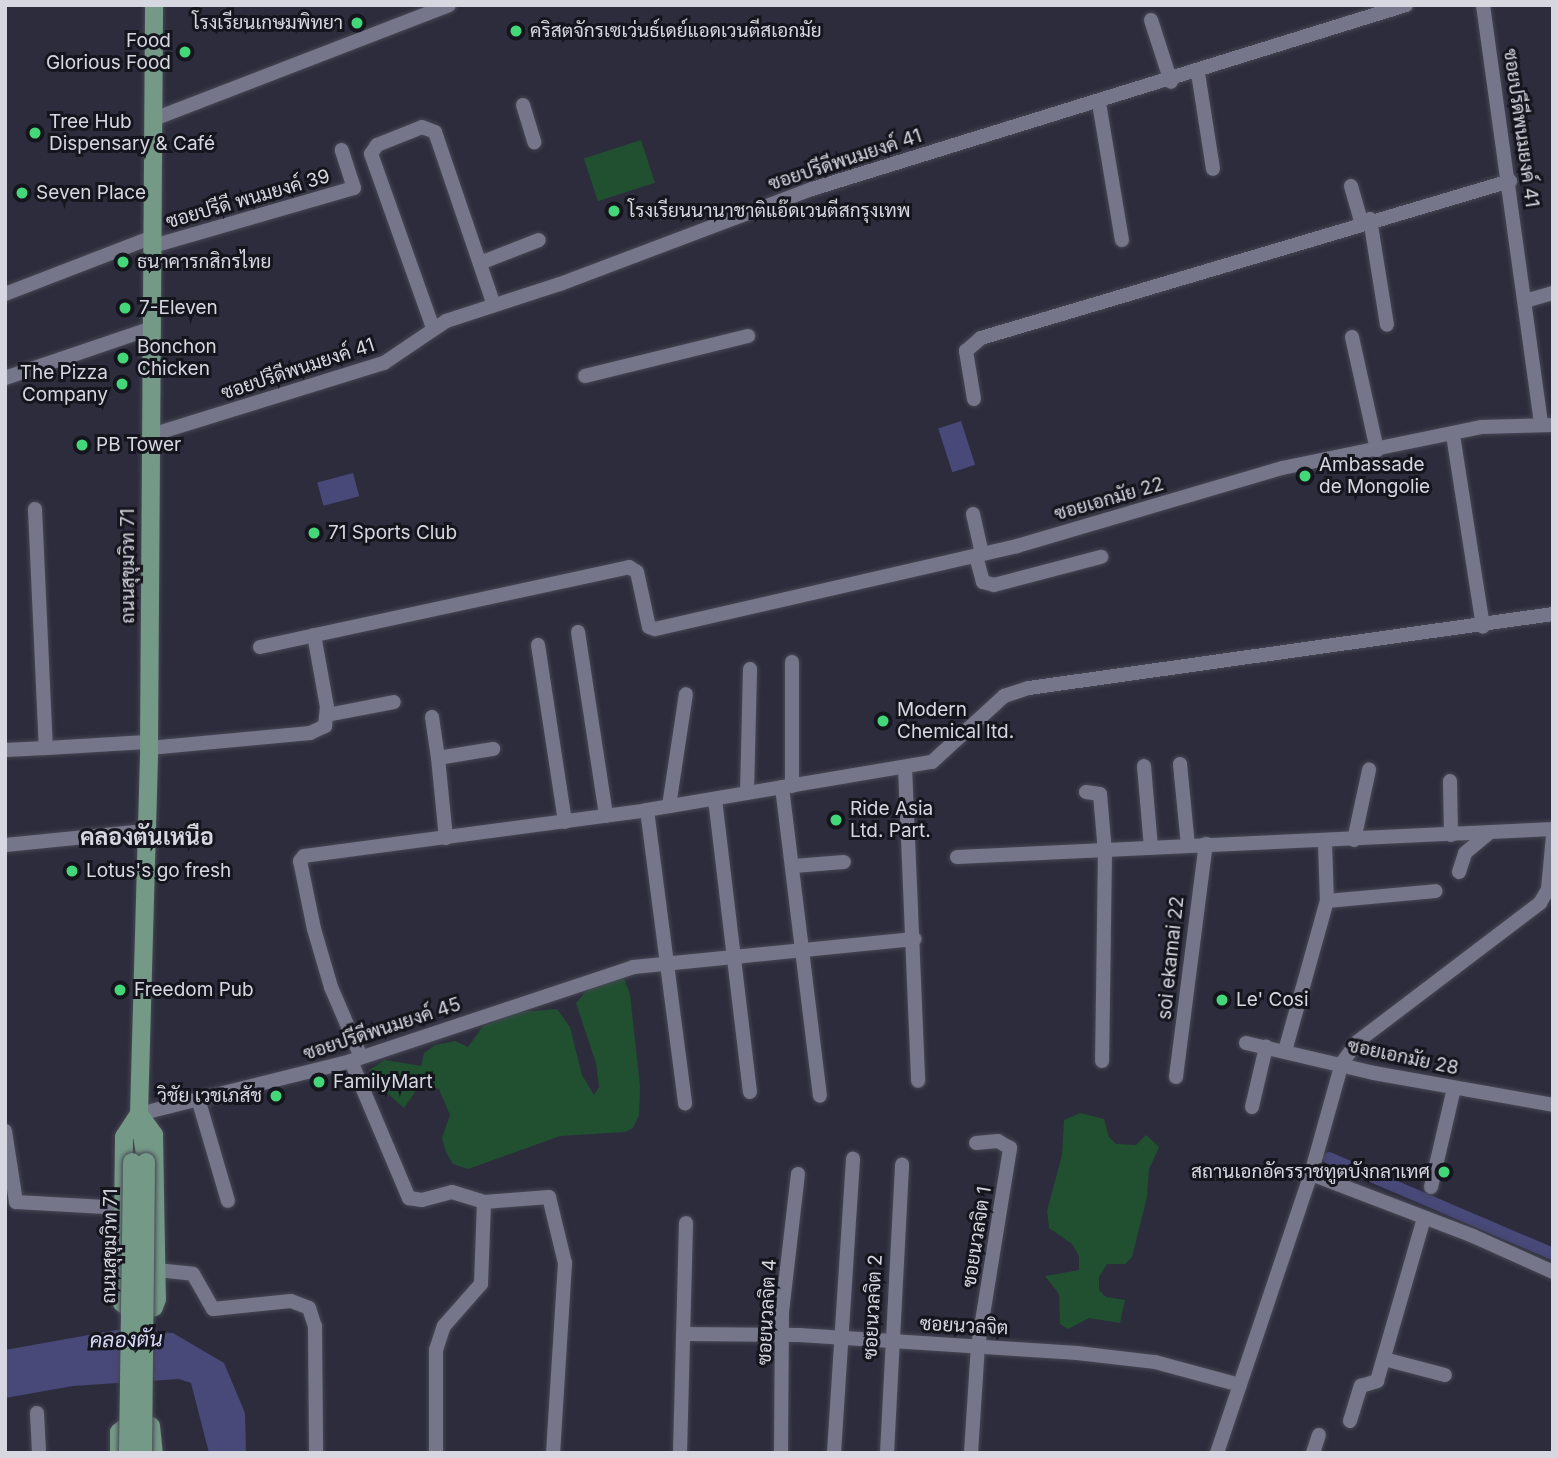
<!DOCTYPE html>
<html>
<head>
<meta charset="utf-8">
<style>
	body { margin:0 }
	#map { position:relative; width:1558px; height:1458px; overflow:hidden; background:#2c2c3c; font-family:Inter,Sarabun,sans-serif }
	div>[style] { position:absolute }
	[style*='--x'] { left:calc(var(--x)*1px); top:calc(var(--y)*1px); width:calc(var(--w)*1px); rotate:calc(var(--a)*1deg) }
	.green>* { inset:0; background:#215030; transform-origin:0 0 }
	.water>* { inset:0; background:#484879; transform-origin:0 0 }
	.canal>* { height:12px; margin:-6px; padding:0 6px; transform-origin:6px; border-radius:6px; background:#484879 }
	.roads { filter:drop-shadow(0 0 2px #464754) drop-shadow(0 0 2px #464754) }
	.minor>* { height:14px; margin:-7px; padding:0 7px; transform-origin:7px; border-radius:7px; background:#757689 }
	.primary>* { height:18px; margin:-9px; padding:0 9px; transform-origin:9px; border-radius:9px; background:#749986 }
	.bridges { filter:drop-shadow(0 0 2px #464754) drop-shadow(0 0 2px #464754) }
	.primary-bridge>* { height:18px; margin:-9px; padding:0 9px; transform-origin:9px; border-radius:9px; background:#749986 }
	.dots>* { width:19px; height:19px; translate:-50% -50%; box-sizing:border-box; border:4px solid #15151d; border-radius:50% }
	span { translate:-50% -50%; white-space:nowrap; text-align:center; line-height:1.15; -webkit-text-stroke:6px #15151d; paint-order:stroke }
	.poi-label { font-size:19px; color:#d6d7e1 }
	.right { translate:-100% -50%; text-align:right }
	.left { translate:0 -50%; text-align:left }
	.street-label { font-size:19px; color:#d6d7e1 }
	.water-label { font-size:21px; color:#d8dafb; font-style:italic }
	.quarter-label { font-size:23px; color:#d6d7e1; font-weight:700 }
	.frame { position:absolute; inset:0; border:7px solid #d6d7e1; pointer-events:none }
</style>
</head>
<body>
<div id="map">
	<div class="green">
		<div style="left:641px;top:140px;width:45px;height:60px;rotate:72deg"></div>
		<div style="clip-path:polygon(623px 976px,630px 994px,640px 1086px,639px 1115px,633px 1128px,625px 1132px,560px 1136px,468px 1169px,453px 1164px,446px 1152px,442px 1138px,450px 1115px,439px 1089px,420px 1085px,404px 1108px,371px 1079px,369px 1070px,385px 1060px,421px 1066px,424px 1053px,435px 1045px,455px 1041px,468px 1047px,483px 1026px,519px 1012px,557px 1009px,570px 1027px,582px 1075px,594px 1095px,599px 1087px,596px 1063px,576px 1003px,588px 989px)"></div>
		<div style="clip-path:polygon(1080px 1113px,1104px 1119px,1109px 1137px,1116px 1144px,1136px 1145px,1146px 1135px,1159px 1147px,1149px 1169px,1147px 1197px,1132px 1257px,1125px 1264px,1107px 1264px,1099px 1277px,1099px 1290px,1106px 1297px,1125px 1300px,1120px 1323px,1089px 1318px,1068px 1329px,1060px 1324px,1059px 1294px,1045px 1276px,1079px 1270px,1079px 1256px,1072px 1244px,1049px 1228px,1047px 1211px,1062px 1155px,1064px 1120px)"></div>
	</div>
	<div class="water">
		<div style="left:961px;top:421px;width:46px;height:24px;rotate:72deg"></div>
		<div style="left:353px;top:473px;width:24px;height:37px;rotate:75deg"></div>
		<div style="clip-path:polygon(116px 1330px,173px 1333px,224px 1363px,245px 1413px,246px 1453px,209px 1453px,191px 1383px,179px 1379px,73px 1386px,5px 1398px,5px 1350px)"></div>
	</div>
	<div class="canal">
		<div style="--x:1329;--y:1158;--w:244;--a:23.2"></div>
	</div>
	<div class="roads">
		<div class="minor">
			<div style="--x:1483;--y:5;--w:423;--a:82.1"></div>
			<div style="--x:1151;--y:20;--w:65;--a:72.1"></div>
			<div style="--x:1198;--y:73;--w:97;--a:81.1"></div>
			<div style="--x:1099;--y:103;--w:139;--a:80.5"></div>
			<div style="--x:523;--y:105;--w:39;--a:73"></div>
			<div style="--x:154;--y:119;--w:316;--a:-21.1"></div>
			<div style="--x:1351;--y:186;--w:37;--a:74"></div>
			<div style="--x:1370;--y:219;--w:107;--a:80.9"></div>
			<div style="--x:153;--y:246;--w:209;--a:-16.1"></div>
			<div style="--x:354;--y:188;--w:40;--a:-108"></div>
			<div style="--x:480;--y:263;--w:63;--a:-21.3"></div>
			<div style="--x:5;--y:294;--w:159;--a:-21.1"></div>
			<div style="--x:1525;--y:301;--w:29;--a:-16"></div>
			<div style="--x:433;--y:328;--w:185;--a:-109.6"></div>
			<div style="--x:371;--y:154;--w:11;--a:-56"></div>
			<div style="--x:377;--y:145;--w:48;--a:-21.8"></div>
			<div style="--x:422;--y:127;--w:14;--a:21"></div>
			<div style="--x:435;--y:132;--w:183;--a:71.2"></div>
			<div style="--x:1352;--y:337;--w:116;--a:77.5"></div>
			<div style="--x:585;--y:376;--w:168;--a:-13.8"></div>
			<div style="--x:5;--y:378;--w:155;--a:-18.8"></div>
			<div style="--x:974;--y:399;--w:49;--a:-99.5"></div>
			<div style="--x:966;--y:351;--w:20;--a:-41"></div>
			<div style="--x:981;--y:338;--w:552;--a:-16.53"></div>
			<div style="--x:151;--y:435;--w:244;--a:-17.2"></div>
			<div style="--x:384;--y:363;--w:75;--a:-34.1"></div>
			<div style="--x:446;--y:321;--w:120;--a:-18"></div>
			<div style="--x:560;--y:284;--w:269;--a:-20.7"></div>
			<div style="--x:812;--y:189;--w:622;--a:-17.21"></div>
			<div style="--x:1453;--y:435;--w:194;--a:81.1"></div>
			<div style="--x:35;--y:509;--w:239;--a:87.4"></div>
			<div style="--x:46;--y:748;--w:102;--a:-3.4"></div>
			<div style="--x:973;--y:514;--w:41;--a:77.3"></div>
			<div style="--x:976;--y:556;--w:27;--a:75"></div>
			<div style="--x:983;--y:582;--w:11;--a:15"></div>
			<div style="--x:994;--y:585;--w:111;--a:-14.7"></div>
			<div style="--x:578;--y:632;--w:186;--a:81.3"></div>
			<div style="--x:538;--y:645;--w:179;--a:81.3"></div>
			<div style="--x:260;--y:647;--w:378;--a:-12.2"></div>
			<div style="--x:629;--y:567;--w:9;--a:32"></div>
			<div style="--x:637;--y:572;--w:56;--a:77.7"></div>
			<div style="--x:649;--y:627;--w:6;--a:18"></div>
			<div style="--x:655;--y:629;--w:371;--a:-12.9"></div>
			<div style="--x:1017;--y:546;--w:276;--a:-16.4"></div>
			<div style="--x:1282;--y:468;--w:203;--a:-11.6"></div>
			<div style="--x:1481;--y:427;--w:72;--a:-1.6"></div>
			<div style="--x:792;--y:662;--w:124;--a:90"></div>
			<div style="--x:327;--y:715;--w:68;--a:-11"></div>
			<div style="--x:432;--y:717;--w:41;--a:81.7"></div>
			<div style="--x:149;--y:748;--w:162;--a:-5.3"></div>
			<div style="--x:310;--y:733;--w:17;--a:-25"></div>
			<div style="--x:325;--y:726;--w:19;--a:-84"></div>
			<div style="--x:327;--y:707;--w:73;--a:-100.2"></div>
			<div style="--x:5;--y:750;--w:41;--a:-2.8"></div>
			<div style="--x:1180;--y:764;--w:81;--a:84.4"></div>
			<div style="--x:1144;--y:766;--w:82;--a:85.1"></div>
			<div style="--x:905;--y:767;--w:314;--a:87.6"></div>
			<div style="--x:1450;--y:781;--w:54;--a:88.9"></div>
			<div style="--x:782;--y:787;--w:311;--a:83"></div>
			<div style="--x:1086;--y:792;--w:14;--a:8"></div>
			<div style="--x:1100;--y:794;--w:58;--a:85.1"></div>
			<div style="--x:1105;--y:852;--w:209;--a:90.8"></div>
			<div style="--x:747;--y:793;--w:124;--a:-88.6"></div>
			<div style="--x:715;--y:799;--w:295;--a:83.2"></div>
			<div style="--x:669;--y:806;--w:113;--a:-81.4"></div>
			<div style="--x:647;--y:810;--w:296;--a:82.6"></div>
			<div style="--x:446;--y:838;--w:80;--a:-95.7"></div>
			<div style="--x:438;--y:758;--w:56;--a:-9.3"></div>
			<div style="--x:1354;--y:840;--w:72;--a:-77.9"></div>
			<div style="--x:1325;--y:842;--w:59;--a:88.1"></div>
			<div style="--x:1327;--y:901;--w:109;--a:-5.2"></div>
			<div style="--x:5;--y:845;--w:141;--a:-5.7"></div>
			<div style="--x:957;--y:857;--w:597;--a:-2.69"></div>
			<div style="--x:794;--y:866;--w:50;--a:-4.6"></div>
			<div style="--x:1459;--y:872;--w:20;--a:-72"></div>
			<div style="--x:1465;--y:853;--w:31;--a:-40"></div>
			<div style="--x:1246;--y:1043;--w:131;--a:13.2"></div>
			<div style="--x:1374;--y:1073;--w:182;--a:10.1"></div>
			<div style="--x:1285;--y:1051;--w:156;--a:-74.4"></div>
			<div style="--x:361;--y:1057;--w:76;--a:-113.2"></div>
			<div style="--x:331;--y:987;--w:60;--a:-106.3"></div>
			<div style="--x:314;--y:929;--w:69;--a:-101.6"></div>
			<div style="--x:300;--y:861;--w:6;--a:-51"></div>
			<div style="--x:304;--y:856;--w:346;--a:-7.6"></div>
			<div style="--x:647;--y:810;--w:289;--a:-9.6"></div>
			<div style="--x:932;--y:762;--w:98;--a:-42.5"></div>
			<div style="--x:1004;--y:696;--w:26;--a:-18"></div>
			<div style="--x:1029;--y:688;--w:529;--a:-8.04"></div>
			<div style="--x:351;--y:1061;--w:149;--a:67.1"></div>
			<div style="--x:409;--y:1198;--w:13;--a:9"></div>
			<div style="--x:422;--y:1200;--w:31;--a:-15"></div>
			<div style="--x:452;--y:1192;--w:34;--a:17"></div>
			<div style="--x:484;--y:1202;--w:65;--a:-4.4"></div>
			<div style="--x:549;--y:1197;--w:68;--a:76.4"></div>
			<div style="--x:565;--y:1263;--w:190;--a:93.6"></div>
			<div style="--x:1176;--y:1077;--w:235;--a:-82.7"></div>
			<div style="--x:199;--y:1102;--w:103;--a:73.7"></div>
			<div style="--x:1252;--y:1107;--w:62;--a:-76.9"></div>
			<div style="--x:139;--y:1114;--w:219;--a:-14"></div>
			<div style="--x:351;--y:1061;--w:297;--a:-18.4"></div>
			<div style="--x:633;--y:967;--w:283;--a:-5.7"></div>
			<div style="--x:5;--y:1131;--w:72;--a:81.2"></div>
			<div style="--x:16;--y:1202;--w:107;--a:3.2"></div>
			<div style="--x:1311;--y:1174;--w:173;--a:20.9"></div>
			<div style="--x:1473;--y:1236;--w:88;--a:24.2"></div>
			<div style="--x:1431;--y:1187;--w:102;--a:-76.9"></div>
			<div style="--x:157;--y:1270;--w:36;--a:6"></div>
			<div style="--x:193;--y:1274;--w:40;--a:60.3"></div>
			<div style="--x:213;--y:1309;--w:78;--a:-5.9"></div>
			<div style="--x:291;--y:1301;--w:19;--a:21"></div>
			<div style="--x:309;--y:1308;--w:19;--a:72"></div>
			<div style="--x:315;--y:1326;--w:127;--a:89.5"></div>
			<div style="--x:683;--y:1334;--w:116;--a:0.5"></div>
			<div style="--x:799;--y:1335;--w:279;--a:3.7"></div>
			<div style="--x:1077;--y:1353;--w:79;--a:6.6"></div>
			<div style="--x:1155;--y:1362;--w:88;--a:15.1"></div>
			<div style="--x:1384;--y:1359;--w:63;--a:14.7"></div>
			<div style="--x:37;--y:1413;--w:40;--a:87.1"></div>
			<div style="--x:1350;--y:1421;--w:37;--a:-73"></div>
			<div style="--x:1361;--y:1386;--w:17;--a:-17"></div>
			<div style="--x:1377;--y:1381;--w:170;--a:-73.9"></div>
			<div style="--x:436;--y:1453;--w:103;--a:-90"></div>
			<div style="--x:436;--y:1350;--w:25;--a:-72"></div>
			<div style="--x:444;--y:1326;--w:56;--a:-48.6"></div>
			<div style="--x:481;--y:1284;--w:82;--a:-87.9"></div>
			<div style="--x:680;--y:1453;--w:230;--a:-88.5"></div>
			<div style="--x:781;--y:1453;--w:141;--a:-89.6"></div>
			<div style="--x:782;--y:1312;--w:139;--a:-83.4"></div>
			<div style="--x:834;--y:1453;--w:295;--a:-86.3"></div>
			<div style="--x:887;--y:1453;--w:289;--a:-87"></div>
			<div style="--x:971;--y:1453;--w:107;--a:-86.3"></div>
			<div style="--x:978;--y:1346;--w:201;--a:-80.8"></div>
			<div style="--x:1010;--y:1148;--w:14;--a:-150"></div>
			<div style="--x:998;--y:1141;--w:22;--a:175"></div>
			<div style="--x:1217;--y:1453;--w:294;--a:-71.4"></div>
			<div style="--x:1311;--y:1174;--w:115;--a:-74.4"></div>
			<div style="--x:1342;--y:1063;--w:26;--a:-54"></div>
			<div style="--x:1357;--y:1042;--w:230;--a:-37.2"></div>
			<div style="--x:1540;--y:903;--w:16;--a:-60"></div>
			<div style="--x:1548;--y:889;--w:53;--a:-84.6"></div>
			<div style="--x:1313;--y:1453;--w:19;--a:-72"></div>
		</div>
		<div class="primary">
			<div style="--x:139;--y:1114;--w:26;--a:54"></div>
			<div style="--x:154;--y:1135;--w:164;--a:89"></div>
			<div style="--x:157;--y:1299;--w:9;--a:111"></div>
			<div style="--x:154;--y:1307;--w:21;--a:166"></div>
			<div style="--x:134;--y:1312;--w:15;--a:-143"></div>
			<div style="--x:122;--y:1303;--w:166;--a:-89.3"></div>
			<div style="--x:124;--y:1137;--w:27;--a:-57"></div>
			<div style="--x:146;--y:1162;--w:49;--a:-98.3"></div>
			<div style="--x:139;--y:1114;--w:366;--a:-88.4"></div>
			<div style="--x:149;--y:748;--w:743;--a:-89.61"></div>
			<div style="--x:119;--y:1453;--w:21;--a:-90"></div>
			<div style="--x:119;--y:1432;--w:17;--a:-36"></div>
			<div style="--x:133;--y:1422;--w:18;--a:13"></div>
			<div style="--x:151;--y:1426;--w:27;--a:84"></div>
		</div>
	</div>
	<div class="bridges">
		<div class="primary-bridge">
			<div style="--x:128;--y:1453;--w:291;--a:-89.2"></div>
			<div style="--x:143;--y:1453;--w:291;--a:-89.4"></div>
		</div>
	</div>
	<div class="dots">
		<div style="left:357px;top:23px;background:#44d77a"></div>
		<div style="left:516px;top:31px;background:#44d77a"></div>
		<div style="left:185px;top:52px;background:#44d77a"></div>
		<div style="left:35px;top:133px;background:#44d77a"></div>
		<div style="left:22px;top:193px;background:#44d77a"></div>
		<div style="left:614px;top:211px;background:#44d77a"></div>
		<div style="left:123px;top:262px;background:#44d77a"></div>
		<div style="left:125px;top:308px;background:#44d77a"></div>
		<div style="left:123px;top:358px;background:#44d77a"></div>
		<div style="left:122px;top:384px;background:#44d77a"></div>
		<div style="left:82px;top:445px;background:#44d77a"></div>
		<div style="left:1305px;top:476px;background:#44d77a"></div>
		<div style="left:314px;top:533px;background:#44d77a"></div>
		<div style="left:883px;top:721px;background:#44d77a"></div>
		<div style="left:836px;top:820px;background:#44d77a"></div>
		<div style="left:72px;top:871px;background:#44d77a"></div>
		<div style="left:120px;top:990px;background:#44d77a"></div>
		<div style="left:1222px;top:1000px;background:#44d77a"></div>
		<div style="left:319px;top:1082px;background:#44d77a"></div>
		<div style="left:276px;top:1096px;background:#44d77a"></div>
		<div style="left:1444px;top:1172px;background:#44d77a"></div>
	</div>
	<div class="poi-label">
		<span class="right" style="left:343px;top:23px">โรงเรียนเกษมพิทยา</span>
		<span class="left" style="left:530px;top:31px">คริสตจักรเซเว่นธ์เดย์แอดเวนตีสเอกมัย</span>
		<span class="right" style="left:171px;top:52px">Food<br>Glorious Food</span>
		<span class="left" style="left:49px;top:133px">Tree Hub<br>Dispensary &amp; Café</span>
		<span class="left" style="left:36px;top:193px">Seven Place</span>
		<span class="left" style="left:628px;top:211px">โรงเรียนนานาชาติแอ๊ดเวนตีสกรุงเทพ</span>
		<span class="left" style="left:137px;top:262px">ธนาคารกสิกรไทย</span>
		<span class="left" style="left:139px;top:308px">7-Eleven</span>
		<span class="left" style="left:137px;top:358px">Bonchon<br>Chicken</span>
		<span class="right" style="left:108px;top:384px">The Pizza<br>Company</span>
		<span class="left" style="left:96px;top:445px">PB Tower</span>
		<span class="left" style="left:1319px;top:476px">Ambassade<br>de Mongolie</span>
		<span class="left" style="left:328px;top:533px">71 Sports Club</span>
		<span class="left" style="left:897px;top:721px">Modern<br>Chemical ltd.</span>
		<span class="left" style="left:850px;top:820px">Ride Asia<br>Ltd. Part.</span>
		<span class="left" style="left:86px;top:871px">Lotus's go fresh</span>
		<span class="left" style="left:134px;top:990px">Freedom Pub</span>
		<span class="left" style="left:1236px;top:1000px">Le' Cosi</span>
		<span class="left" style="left:333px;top:1082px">FamilyMart</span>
		<span class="right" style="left:262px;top:1096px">วิชัย เวชเภสัช</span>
		<span class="right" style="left:1430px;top:1172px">สถานเอกอัครราชทูตบังกลาเทศ</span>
	</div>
	<div class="street-label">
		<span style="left:1521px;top:128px;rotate:82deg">ซอยปรีดีพนมยงค์ 41</span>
		<span style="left:845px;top:160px;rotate:-18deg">ซอยปรีดีพนมยงค์ 41</span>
		<span style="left:248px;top:199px;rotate:-16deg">ซอยปรีดี พนมยงค์ 39</span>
		<span style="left:298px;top:369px;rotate:-18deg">ซอยปรีดีพนมยงค์ 41</span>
		<span style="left:1109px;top:499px;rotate:-16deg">ซอยเอกมัย 22</span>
		<span style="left:128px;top:566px;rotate:-90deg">ถนนสุขุมวิท 71</span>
		<span style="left:1171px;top:958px;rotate:-84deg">soi ekamai 22</span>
		<span style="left:382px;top:1029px;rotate:-18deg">ซอยปรีดีพนมยงค์ 45</span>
		<span style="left:1403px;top:1057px;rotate:12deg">ซอยเอกมัย 28</span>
		<span style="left:977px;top:1237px;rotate:-81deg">ซอยนวลจิต 1</span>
		<span style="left:110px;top:1246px;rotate:-89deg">ถนนสุขุมวิท 71</span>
		<span style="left:873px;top:1307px;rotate:-87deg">ซอยนวลจิต 2</span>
		<span style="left:767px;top:1312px;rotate:-87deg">ซอยนวลจิต 4</span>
		<span style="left:964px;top:1326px;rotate:3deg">ซอยนวลจิต</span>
	</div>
	<div class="water-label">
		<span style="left:126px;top:1340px;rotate:-1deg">คลองตัน</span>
	</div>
	<div class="quarter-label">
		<span style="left:147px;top:837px">คลองตันเหนือ</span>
	</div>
	<div class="frame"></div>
</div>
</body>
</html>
